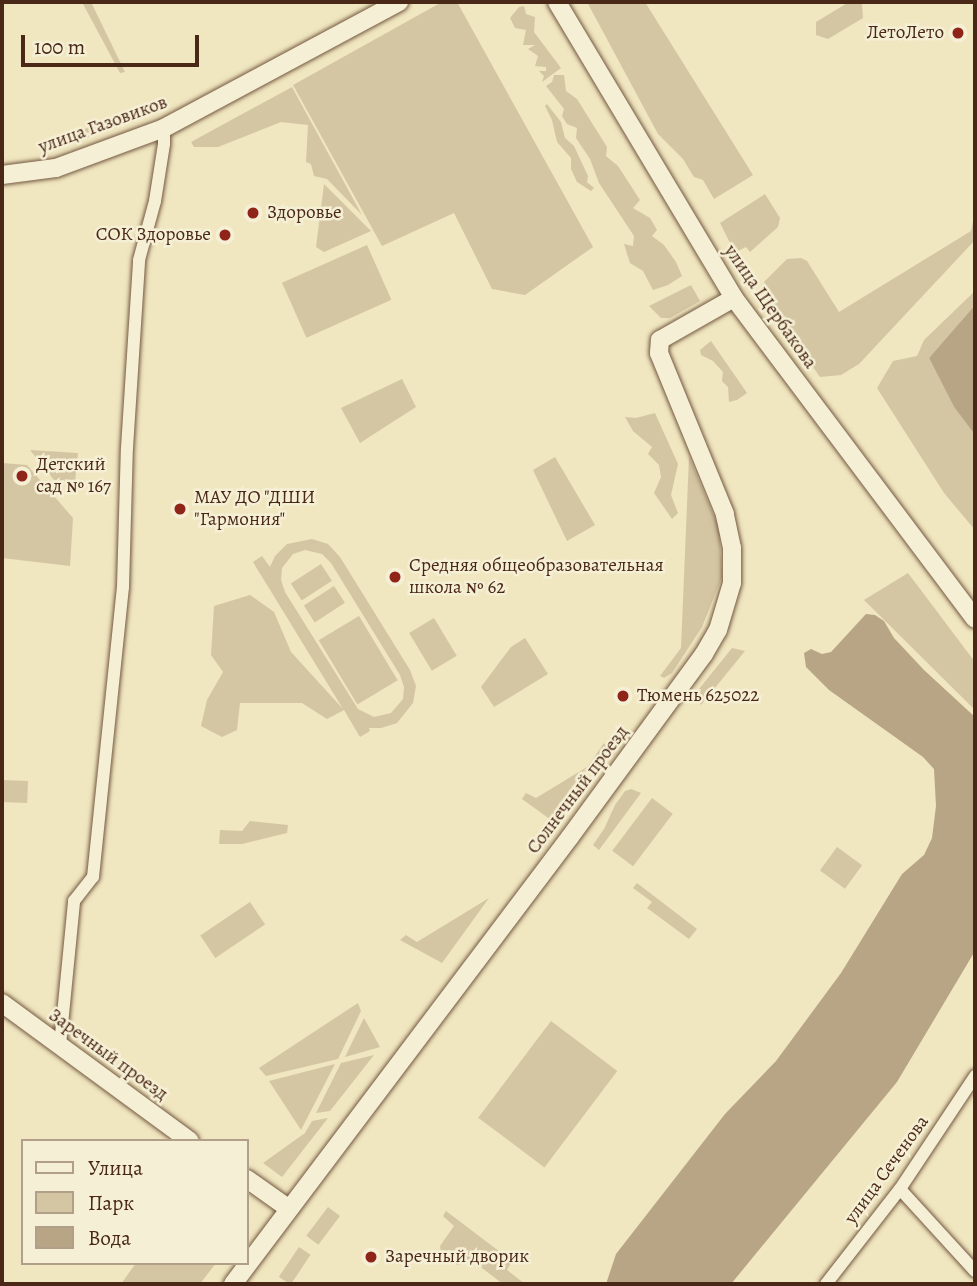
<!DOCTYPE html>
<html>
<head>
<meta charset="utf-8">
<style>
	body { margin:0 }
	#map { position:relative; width:977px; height:1286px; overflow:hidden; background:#f0e6bf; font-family:Alegreya,serif }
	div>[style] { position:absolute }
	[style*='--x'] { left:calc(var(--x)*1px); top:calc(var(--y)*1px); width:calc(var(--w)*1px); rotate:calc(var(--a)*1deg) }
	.green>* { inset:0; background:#d4c6a2; transform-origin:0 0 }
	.water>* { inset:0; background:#b8a586 }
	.roads { filter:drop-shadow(0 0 2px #745841) drop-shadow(0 0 2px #745841) }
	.street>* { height:12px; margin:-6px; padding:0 6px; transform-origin:6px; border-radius:6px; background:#f5efd5 }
	.secondary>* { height:18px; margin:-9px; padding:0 9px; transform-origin:9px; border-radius:9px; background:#f5efd5 }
	.dots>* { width:19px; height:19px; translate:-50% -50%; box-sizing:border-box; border:4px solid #f5efd5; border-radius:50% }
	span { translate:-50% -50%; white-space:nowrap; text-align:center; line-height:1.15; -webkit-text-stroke:5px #f5efd5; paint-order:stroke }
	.poi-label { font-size:19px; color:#4a2817 }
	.right { translate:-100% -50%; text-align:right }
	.left { translate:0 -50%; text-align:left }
	.street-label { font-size:19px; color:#4a2817 }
	.frame { position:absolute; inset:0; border:4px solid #4a2817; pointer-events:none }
	.legend { position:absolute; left:21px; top:1139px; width:228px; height:126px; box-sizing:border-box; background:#f5efd5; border:2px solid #b19f89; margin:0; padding:9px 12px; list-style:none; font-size:21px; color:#4a2817 }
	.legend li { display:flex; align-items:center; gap:14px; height:35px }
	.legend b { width:35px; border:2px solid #b19f89 }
	.scale { position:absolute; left:21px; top:35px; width:178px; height:32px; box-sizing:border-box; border:4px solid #4a2817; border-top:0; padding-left:9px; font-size:21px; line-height:24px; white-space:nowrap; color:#4a2817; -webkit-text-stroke:5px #f5efd5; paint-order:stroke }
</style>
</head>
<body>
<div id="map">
	<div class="green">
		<div style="clip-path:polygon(82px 2px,91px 2px,125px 72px,120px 73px)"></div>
		<div style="clip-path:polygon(442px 2px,457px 2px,593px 247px,525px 295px,492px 289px,454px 213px,382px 246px,293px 85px)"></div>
		<div style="clip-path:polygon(587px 2px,645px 2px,753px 175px,714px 199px,703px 180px,694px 177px,683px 159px,658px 134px)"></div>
		<div style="clip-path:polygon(849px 2px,862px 4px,863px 18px,828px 39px,816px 35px,816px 22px)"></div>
		<div style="clip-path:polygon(524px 6px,526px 14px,535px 17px,534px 32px,561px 68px,542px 82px,544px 76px,539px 71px,546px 71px,546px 67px,535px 66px,538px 56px,528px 49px,535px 45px,523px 45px,526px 30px,515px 28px,510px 18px,519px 7px)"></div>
		<div style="clip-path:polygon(554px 75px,564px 75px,566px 91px,577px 99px,607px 147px,606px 156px,618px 166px,640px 200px,633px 208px,650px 218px,657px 230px,652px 236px,664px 245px,676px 262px,682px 276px,668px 285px,653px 290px,643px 271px,630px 263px,624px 244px,633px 246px,634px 236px,599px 183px,590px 159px,576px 138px,577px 128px,567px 124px,562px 116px,564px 109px,546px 86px,552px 82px)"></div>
		<div style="clip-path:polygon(292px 87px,362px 215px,327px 179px,314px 176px,311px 164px,306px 162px,308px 125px,281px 122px,218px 147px,194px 147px,191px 142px)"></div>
		<div style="clip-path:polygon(547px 104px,561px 122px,565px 138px,574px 146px,588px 176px,587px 182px,594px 188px,591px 191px,577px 182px,571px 169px,571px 158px,557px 142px,552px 120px,545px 106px)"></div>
		<div style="clip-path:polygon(142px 106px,142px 111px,126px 122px,80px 141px,53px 148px,52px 142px)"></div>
		<div style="clip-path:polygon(324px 184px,371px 231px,324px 252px,316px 247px)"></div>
		<div style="clip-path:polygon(765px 194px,780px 218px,778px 227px,750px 252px,746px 247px,738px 251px,733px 249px,720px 223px)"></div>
		<div style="clip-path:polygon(975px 211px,975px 240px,859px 364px,841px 375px,820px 377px,765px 299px,772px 294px,764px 282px,787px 259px,801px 258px,807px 261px,839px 312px,971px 231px)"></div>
		<div style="left:367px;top:245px;width:60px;height:93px;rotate:66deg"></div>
		<div style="clip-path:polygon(691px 285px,700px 301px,670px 318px,661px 318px,649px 306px)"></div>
		<div style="clip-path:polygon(975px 291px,975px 305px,929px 358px,954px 407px,975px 435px,975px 530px,944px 493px,877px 388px,893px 361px,917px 356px,924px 340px)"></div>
		<div style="clip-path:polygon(711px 341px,747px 393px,737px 400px,729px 402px,728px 387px,722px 381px,723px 372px,713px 361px,701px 355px,700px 350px)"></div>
		<div style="clip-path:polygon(402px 379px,416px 407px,360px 443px,341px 408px)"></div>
		<div style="clip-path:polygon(655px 413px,678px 464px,671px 495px,678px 513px,672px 519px,654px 493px,661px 477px,659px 465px,648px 454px,652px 447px,633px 431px,625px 417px,636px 418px)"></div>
		<div style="clip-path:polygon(30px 450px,78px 453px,75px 482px,54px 480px)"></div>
		<div style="clip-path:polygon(555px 457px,595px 525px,567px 541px,533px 470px)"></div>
		<div style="clip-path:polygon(689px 457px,719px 528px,722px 577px,702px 627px,672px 673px,664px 678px,660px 676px,681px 648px)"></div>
		<div style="clip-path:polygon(2px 463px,27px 465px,73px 518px,70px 566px,2px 558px)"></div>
		<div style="clip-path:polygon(evenodd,312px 539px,328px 544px,340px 557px,410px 670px,416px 686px,413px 703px,397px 723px,381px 728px,369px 728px,370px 731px,360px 737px,344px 710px,327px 719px,302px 703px,240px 703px,237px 730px,222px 737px,201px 726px,207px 700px,223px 672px,211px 655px,214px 606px,250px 595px,274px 612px,291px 652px,343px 709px,253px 562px,262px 556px,270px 567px,275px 556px,287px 544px,312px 539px,305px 550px,322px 554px,331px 563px,400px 675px,404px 687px,403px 699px,391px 713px,374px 717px,358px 709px,285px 592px,281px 580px,282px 568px,293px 554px,305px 550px)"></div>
		<div style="left:321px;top:564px;width:20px;height:36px;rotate:57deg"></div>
		<div style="clip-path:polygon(908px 573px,975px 662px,975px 710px,864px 600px)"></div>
		<div style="left:334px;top:586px;width:20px;height:36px;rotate:57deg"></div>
		<div style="left:359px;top:616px;width:75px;height:47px;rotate:59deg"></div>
		<div style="left:434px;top:618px;width:44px;height:29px;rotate:59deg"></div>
		<div style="clip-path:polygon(525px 638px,548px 674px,494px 707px,481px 687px,511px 647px)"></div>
		<div style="clip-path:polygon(732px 648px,745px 651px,701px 705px,695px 694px)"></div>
		<div style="clip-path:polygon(604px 743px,606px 746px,551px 820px,522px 799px,526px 793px,536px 798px,587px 767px)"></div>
		<div style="left:2px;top:780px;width:26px;height:22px;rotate:2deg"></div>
		<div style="clip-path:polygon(631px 789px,641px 793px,599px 850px,593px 845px,604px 829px,615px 805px,625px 791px)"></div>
		<div style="left:652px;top:798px;width:26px;height:66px;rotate:37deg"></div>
		<div style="clip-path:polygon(250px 821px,288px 825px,287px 833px,242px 844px,219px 844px,220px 830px,242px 831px)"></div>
		<div style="left:837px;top:847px;width:31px;height:29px;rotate:36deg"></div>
		<div style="clip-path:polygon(637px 883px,697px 929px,689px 939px,647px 908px,652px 902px,633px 888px)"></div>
		<div style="clip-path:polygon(489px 898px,442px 963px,400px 940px,406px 935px,417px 942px)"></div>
		<div style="left:250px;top:902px;width:27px;height:60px;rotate:56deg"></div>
		<div style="clip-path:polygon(358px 1003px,361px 1011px,338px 1059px,266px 1076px,259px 1068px)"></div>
		<div style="clip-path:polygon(364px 1018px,380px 1047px,345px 1057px)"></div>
		<div style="left:551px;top:1021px;width:83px;height:121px;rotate:37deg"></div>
		<div style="clip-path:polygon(374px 1055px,330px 1111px,316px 1113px,341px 1063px)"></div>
		<div style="clip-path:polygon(335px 1064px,301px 1130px,269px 1081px)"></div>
		<div style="clip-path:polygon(328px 1118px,282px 1177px,263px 1163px,305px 1133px,312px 1121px)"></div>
		<div style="left:328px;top:1207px;width:15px;height:36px;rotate:37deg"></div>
		<div style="clip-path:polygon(446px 1211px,512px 1261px,507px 1270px,525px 1284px,503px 1284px,474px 1262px,457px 1265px,441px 1253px,440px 1246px,454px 1226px,443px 1216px)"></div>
		<div style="left:299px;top:1247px;width:14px;height:36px;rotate:34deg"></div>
		<div style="clip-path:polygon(136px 1263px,216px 1263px,200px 1284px,121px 1284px)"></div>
	</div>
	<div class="water">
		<div style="clip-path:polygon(975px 305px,975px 435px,954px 407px,929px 358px)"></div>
		<div style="clip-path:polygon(866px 614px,875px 615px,884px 621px,894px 638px,924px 670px,975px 717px,975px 951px,897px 1082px,731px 1284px,606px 1284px,616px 1254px,725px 1114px,776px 1061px,841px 973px,902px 874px,924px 855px,932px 838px,936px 806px,934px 769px,923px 757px,829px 690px,806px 667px,804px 653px,811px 649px,822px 654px,831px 652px)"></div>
	</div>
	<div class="roads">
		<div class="street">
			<div style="--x:60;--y:1045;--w:145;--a:-84.4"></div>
			<div style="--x:74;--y:901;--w:31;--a:-52"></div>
			<div style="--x:93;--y:877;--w:292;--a:-84.1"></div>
			<div style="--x:123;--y:587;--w:139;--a:-88.4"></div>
			<div style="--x:127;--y:448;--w:188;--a:-86.3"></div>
			<div style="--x:139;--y:260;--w:61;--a:-74.8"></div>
			<div style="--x:155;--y:201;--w:58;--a:-81"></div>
			<div style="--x:164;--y:144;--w:16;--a:-90"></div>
			<div style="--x:900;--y:1189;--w:111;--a:47.6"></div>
			<div style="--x:826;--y:1284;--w:120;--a:-52.1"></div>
			<div style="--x:900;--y:1189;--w:136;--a:-56.4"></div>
		</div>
		<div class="secondary">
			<div style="--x:557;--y:2;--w:345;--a:59.1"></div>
			<div style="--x:734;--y:298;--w:401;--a:53.1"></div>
			<div style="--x:2;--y:175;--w:54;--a:-7.4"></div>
			<div style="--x:56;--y:168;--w:115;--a:-20.3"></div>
			<div style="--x:164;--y:128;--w:267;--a:-28.2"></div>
			<div style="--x:2;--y:1003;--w:233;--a:36.3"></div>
			<div style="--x:247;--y:1179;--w:50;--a:35.3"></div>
			<div style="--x:233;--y:1284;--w:560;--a:-52.99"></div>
			<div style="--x:570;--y:837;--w:227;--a:-53.8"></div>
			<div style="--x:704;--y:654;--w:28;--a:-60"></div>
			<div style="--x:718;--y:630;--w:49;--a:-73.4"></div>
			<div style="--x:732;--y:583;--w:35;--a:-90"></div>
			<div style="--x:732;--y:548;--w:35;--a:-102"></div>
			<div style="--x:725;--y:514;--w:174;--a:-112.3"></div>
			<div style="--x:659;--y:353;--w:13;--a:-86"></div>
			<div style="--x:660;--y:340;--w:85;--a:-29.6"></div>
		</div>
	</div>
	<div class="dots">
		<div style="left:958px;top:33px;background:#8f2418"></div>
		<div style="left:253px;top:213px;background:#8f2418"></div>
		<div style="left:225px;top:235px;background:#8f2418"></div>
		<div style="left:22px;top:476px;background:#8f2418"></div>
		<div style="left:180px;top:509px;background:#8f2418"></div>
		<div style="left:395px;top:577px;background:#8f2418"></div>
		<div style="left:623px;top:696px;background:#8f2418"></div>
		<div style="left:371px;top:1257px;background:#8f2418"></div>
	</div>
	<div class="poi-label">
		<span class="right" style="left:944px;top:33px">ЛетоЛето</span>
		<span class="left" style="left:267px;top:213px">Здоровье</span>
		<span class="right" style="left:211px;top:235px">СОК Здоровье</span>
		<span class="left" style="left:36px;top:476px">Детский<br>сад № 167</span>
		<span class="left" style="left:194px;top:509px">МАУ ДО "ДШИ<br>"Гармония"</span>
		<span class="left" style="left:409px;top:577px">Средняя общеобразовательная<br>школа № 62</span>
		<span class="left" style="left:637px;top:696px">Тюмень 625022</span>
		<span class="left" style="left:385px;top:1257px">Заречный дворик</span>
	</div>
	<div class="street-label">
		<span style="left:103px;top:125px;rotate:-20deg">улица Газовиков</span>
		<span style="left:770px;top:307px;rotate:55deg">улица Щербакова</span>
		<span style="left:578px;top:790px;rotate:-53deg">Солнечный проезд</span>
		<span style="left:108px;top:1055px;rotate:36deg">Заречный проезд</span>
		<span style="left:887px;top:1170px;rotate:-54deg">улица Сеченова</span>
	</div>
	<div class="frame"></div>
	<ul class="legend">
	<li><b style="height:9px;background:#f5efd5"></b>Улица</li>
	<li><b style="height:19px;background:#d4c6a2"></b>Парк</li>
	<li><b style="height:19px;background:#b8a586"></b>Вода</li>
	</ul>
	<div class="scale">100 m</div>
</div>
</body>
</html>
